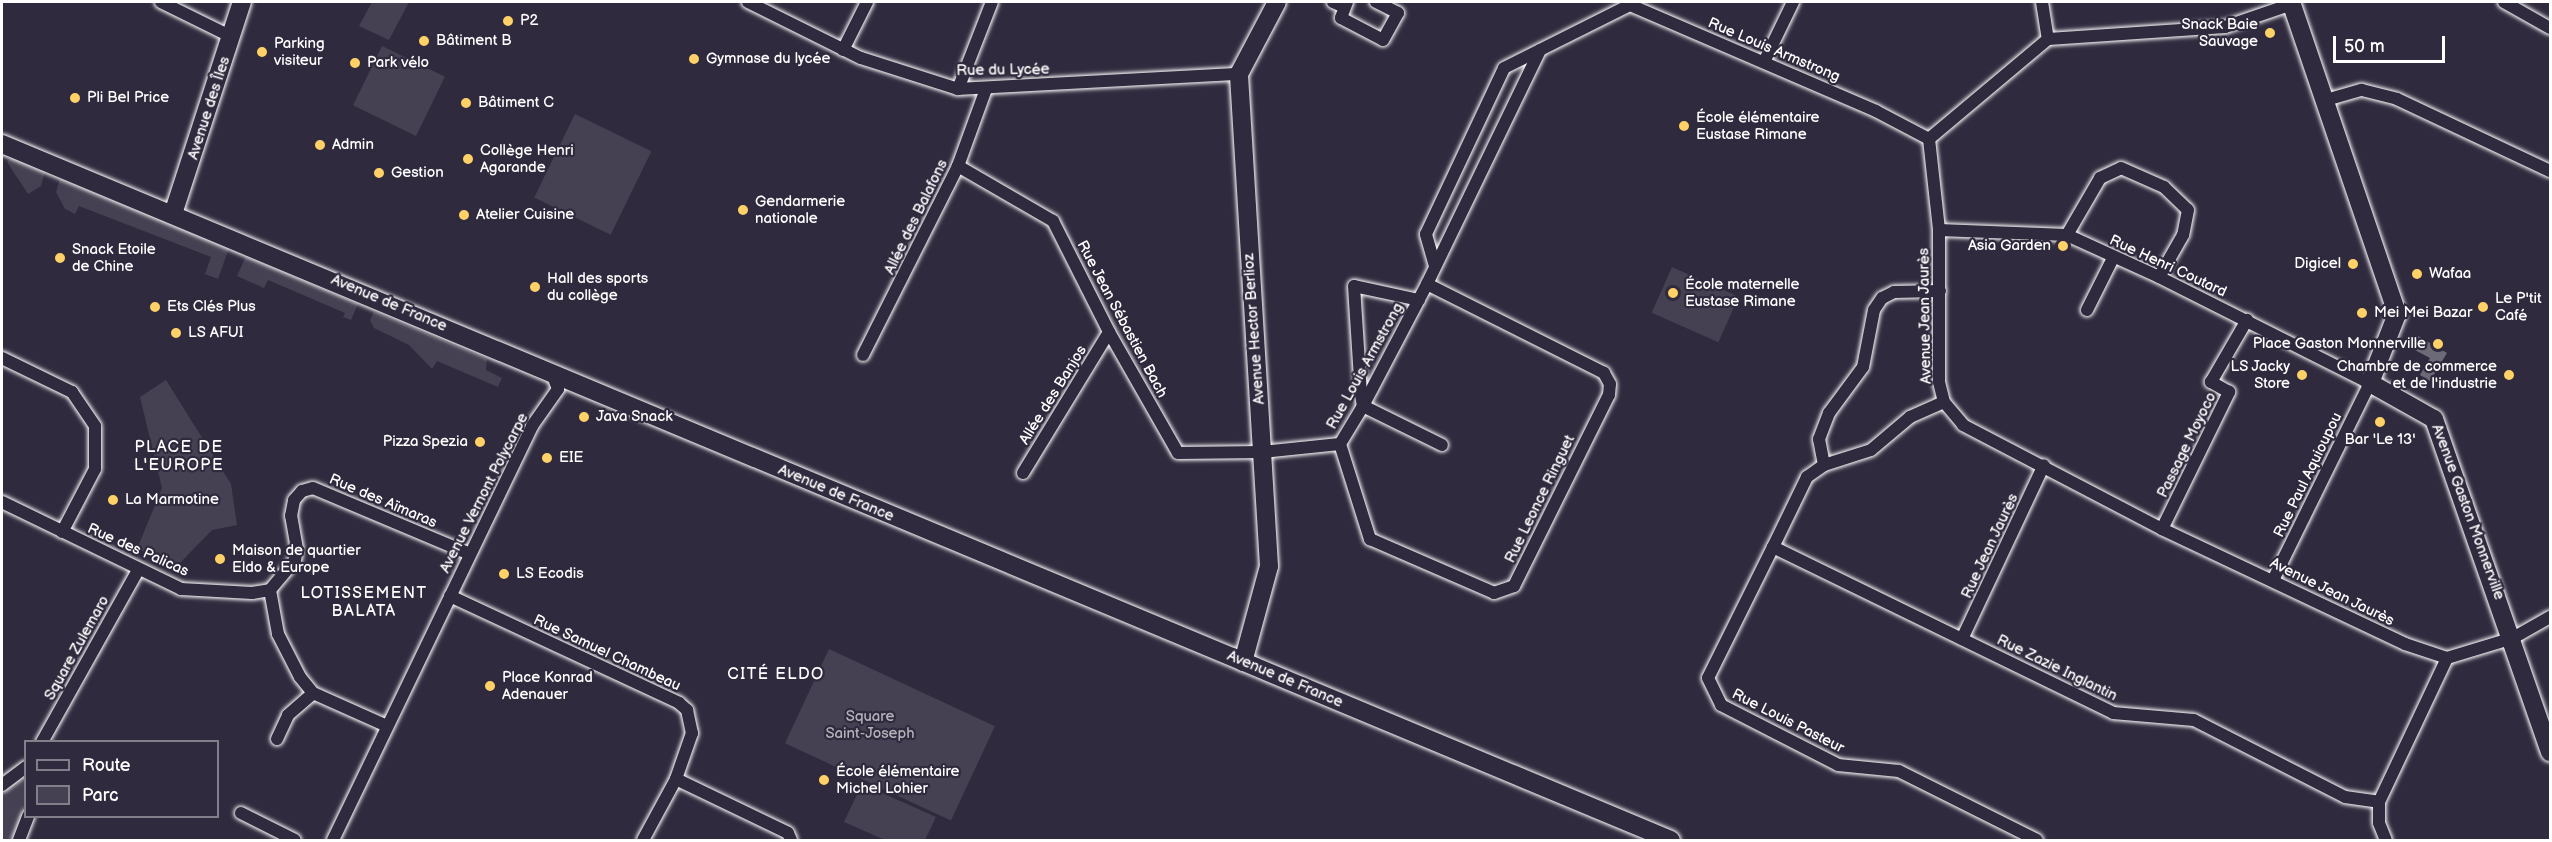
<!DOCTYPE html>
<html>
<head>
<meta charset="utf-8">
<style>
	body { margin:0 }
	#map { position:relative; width:2552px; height:842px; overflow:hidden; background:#2f2a3d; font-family:"Balsamiq Sans",sans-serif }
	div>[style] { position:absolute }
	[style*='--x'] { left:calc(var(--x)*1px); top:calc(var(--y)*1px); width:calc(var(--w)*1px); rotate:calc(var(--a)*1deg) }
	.green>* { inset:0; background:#464152; transform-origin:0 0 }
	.water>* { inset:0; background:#6d6a77 }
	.roads { filter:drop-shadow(0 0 2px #fff) drop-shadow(0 0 2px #fff) }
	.street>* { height:12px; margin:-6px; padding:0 6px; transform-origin:6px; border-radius:6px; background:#2f2a3d }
	.secondary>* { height:18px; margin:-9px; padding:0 9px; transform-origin:9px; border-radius:9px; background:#2f2a3d }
	.dots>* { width:16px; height:16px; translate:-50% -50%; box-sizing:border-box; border:3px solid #2f2a3d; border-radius:50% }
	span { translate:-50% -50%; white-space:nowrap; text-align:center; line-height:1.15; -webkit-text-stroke:4.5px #2f2a3d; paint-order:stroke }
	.poi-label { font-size:15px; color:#fff }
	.left { translate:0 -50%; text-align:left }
	.right { translate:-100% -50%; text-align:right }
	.street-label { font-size:15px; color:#fff }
	.park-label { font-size:15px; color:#b5b3ba }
	.neighbourhood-label { font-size:16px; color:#fff; letter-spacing:1.5px }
	.frame { position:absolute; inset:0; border:3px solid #fff; pointer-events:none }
	.legend { position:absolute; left:24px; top:740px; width:195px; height:78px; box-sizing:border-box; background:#2f2a3d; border:2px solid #827f8b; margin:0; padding:8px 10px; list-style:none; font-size:18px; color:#fff }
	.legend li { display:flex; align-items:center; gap:12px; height:30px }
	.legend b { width:30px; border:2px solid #827f8b }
	.scale { position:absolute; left:2333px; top:36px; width:112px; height:27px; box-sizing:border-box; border:3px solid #fff; border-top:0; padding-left:8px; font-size:18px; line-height:21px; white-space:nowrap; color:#fff; -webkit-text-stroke:4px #2f2a3d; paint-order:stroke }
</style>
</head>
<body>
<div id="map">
	<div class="green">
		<div style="clip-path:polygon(372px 2px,409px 2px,389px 40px,359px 26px)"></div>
		<div style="left:382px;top:46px;width:70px;height:66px;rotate:26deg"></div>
		<div style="left:575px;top:114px;width:85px;height:93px;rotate:26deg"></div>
		<div style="clip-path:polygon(11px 157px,45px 172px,41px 186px,28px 194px,7px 162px)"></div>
		<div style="clip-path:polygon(60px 179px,229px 248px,218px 279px,205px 274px,211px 257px,79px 206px,75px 214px,65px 209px,56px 192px)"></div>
		<div style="clip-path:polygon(246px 256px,358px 304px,351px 320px,343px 317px,345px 313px,268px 280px,264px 288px,237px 276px)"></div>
		<div style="left:1672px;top:267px;width:73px;height:50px;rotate:24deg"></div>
		<div style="clip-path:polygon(374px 312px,487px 359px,486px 370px,502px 378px,498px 387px,437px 361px,432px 369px,409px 345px,374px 328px,370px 320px)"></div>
		<div style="clip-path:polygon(166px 380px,231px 484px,237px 525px,212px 530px,178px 565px,137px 549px,162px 488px,140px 397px)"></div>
		<div style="left:829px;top:649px;width:183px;height:104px;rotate:25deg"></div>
		<div style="clip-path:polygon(25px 767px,26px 816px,19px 840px,2px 840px,2px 785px)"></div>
		<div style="clip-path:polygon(862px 784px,936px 817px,925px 840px,885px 840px,844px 822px)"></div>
	</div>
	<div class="water">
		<div style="clip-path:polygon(2418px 336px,2447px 353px,2430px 381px,2420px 375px,2430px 358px,2411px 348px)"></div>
	</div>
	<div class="roads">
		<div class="street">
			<div style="--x:161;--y:2;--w:79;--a:26.2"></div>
			<div style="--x:748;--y:2;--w:126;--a:26.4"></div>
			<div style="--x:861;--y:58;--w:102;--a:17.7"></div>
			<div style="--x:958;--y:89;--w:281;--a:-3.1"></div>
			<div style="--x:1333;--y:2;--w:12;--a:24"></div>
			<div style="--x:1347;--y:2;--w:17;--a:111"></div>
			<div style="--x:1341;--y:18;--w:47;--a:27.6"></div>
			<div style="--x:1383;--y:40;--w:31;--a:-61"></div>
			<div style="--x:1398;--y:13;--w:25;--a:-153"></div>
			<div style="--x:2042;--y:2;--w:37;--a:81"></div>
			<div style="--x:2504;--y:2;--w:53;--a:29.5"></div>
			<div style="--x:2292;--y:4;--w:71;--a:161.1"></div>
			<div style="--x:2225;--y:27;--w:177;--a:176.1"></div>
			<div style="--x:2048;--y:39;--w:155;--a:140"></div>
			<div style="--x:1929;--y:139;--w:92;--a:83.7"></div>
			<div style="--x:1939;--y:230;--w:152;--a:90"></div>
			<div style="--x:1939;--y:382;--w:21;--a:76"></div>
			<div style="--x:1944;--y:402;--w:30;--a:50"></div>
			<div style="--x:1963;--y:425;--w:225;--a:27.6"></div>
			<div style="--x:2162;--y:529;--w:269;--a:25.3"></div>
			<div style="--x:2405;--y:644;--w:44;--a:18.4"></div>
			<div style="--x:2447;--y:658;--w:69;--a:-16.9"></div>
			<div style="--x:2513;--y:638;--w:43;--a:-29.6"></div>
			<div style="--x:843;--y:50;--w:54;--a:-63.4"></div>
			<div style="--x:1764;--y:62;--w:67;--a:-64.2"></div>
			<div style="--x:958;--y:89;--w:93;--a:-68.7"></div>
			<div style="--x:2326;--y:100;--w:37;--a:-16"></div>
			<div style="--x:2362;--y:90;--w:36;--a:14"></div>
			<div style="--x:2397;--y:99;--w:169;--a:25.2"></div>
			<div style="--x:958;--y:166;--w:110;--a:30.1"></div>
			<div style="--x:1053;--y:221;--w:124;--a:63.2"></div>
			<div style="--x:1109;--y:332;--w:139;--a:60.3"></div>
			<div style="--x:1178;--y:453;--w:84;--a:-0.7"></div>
			<div style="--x:1262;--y:452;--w:78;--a:-5.9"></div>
			<div style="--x:1340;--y:444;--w:44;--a:-58.8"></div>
			<div style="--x:1363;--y:406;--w:138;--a:-62.3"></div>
			<div style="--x:1427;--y:284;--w:260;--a:-64.2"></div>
			<div style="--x:1939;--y:230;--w:128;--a:2.2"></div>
			<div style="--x:2067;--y:235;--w:101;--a:24.5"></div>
			<div style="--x:2159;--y:277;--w:236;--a:26.7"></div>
			<div style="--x:2370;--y:383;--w:220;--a:116.2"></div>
			<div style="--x:2067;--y:235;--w:66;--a:-59.9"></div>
			<div style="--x:2100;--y:178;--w:23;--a:-25"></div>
			<div style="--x:2121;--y:168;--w:47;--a:23.8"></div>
			<div style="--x:2164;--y:187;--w:33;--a:44"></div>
			<div style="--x:2188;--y:210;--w:25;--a:101"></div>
			<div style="--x:2183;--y:235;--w:48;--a:119.7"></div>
			<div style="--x:1435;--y:266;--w:33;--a:-106"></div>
			<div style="--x:1426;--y:234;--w:183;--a:-64.8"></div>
			<div style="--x:1504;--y:68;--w:141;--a:-26.6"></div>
			<div style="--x:1630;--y:5;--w:268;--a:23.3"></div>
			<div style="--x:1876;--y:111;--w:60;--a:27.8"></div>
			<div style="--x:1940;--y:291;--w:46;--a:178.8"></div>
			<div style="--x:1894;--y:292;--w:13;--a:153"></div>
			<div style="--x:1882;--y:298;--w:14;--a:124"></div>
			<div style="--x:1874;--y:310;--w:58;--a:100.9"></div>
			<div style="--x:1863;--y:367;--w:57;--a:126.5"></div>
			<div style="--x:1829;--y:413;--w:28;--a:111"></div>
			<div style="--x:1819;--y:439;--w:26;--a:79"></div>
			<div style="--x:1824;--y:465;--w:49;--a:-17.7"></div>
			<div style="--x:1871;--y:450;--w:51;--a:-40.2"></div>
			<div style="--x:1910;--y:417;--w:37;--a:-24"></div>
			<div style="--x:1419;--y:300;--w:66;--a:-167.8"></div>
			<div style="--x:1354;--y:286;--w:108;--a:86.3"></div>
			<div style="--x:1361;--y:394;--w:12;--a:81"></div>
			<div style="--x:1363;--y:406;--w:88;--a:26.3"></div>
			<div style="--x:2087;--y:310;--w:58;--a:-63.4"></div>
			<div style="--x:863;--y:355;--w:212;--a:-63.3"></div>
			<div style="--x:958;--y:166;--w:82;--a:-70"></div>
			<div style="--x:2;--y:358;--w:78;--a:25.9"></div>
			<div style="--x:72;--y:392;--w:41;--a:55.9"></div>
			<div style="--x:95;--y:426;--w:43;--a:90"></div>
			<div style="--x:95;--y:469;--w:71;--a:117.6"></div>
			<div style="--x:1340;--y:444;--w:100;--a:72.5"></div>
			<div style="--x:1370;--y:539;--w:135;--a:23.5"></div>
			<div style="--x:1494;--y:593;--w:21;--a:-19"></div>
			<div style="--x:1514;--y:586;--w:213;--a:-63.6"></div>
			<div style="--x:1609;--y:395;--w:11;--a:-85"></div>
			<div style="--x:1610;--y:384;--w:13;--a:-119"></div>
			<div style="--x:1604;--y:373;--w:198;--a:-153.3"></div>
			<div style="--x:1824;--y:465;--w:21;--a:145"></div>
			<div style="--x:1807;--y:477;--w:78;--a:115.9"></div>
			<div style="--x:1773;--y:547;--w:378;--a:26"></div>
			<div style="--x:2113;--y:713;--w:81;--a:4.9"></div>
			<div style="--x:2194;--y:720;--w:169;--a:27"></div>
			<div style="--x:2345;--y:797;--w:34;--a:8"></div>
			<div style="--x:2379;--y:802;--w:159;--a:-64.7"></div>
			<div style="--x:1023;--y:473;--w:165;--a:-58.6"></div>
			<div style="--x:2;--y:502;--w:199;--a:25.9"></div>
			<div style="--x:181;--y:589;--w:71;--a:3.2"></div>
			<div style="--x:252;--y:593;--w:18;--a:-9"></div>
			<div style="--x:2162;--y:529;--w:153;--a:-63.9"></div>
			<div style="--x:2229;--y:392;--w:21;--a:-151"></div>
			<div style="--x:2211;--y:382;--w:72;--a:-59.9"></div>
			<div style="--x:1773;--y:547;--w:146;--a:116.4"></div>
			<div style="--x:1708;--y:678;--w:30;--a:64"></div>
			<div style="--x:1721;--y:705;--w:131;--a:27.1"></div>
			<div style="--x:1838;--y:765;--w:61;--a:5.6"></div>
			<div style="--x:1899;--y:771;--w:154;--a:26.6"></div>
			<div style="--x:270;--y:590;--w:39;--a:-50"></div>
			<div style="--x:295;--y:560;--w:11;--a:-80"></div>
			<div style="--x:297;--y:549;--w:34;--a:-100"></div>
			<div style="--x:291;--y:516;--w:16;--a:-79"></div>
			<div style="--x:294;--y:500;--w:12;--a:-48"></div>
			<div style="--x:302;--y:491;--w:11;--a:-15"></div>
			<div style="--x:313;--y:488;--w:170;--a:22.8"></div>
			<div style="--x:270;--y:590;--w:45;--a:79.7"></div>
			<div style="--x:278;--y:634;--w:48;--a:62.9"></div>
			<div style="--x:300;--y:677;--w:21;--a:51"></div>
			<div style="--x:313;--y:693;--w:81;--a:24"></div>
			<div style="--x:450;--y:596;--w:253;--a:25"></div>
			<div style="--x:679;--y:703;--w:11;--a:41"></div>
			<div style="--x:687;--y:710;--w:24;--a:78"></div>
			<div style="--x:692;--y:733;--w:49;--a:109.2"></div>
			<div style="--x:676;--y:779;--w:69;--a:118.4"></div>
			<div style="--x:1962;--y:639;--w:192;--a:-64.8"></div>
			<div style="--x:277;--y:739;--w:26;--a:-65"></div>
			<div style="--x:288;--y:715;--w:33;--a:-41"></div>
			<div style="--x:42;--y:742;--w:197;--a:-60.8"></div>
			<div style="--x:676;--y:779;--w:124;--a:25.7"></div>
			<div style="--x:788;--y:833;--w:8;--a:67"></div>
			<div style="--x:2;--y:785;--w:30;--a:-37"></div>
			<div style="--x:2379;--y:802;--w:21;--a:90"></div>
			<div style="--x:2379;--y:823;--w:18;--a:68"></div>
			<div style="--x:241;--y:813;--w:60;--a:26.6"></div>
			<div style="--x:19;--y:840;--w:26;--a:-69"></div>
			<div style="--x:333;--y:840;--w:459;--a:-64.3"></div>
			<div style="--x:532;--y:426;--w:45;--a:-54.9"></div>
			<div style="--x:558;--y:389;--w:19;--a:-111"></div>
		</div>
		<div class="secondary">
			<div style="--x:2291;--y:2;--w:330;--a:71.2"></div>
			<div style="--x:2397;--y:314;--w:74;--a:111.4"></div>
			<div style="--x:2370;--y:383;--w:73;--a:29.4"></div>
			<div style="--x:2434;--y:419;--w:353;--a:70.8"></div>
			<div style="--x:2;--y:144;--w:1808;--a:22.64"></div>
			<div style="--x:173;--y:214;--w:223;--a:-72"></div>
			<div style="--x:1243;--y:662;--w:99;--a:-74.8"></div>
			<div style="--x:1269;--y:566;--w:493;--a:-93.5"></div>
			<div style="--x:1239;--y:74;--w:81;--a:-62.2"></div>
		</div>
	</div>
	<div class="dots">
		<div style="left:508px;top:21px;background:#ffd166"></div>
		<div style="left:2270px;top:33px;background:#ffd166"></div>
		<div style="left:424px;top:41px;background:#ffd166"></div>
		<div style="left:262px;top:52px;background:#ffd166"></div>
		<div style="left:694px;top:59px;background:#ffd166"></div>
		<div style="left:355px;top:63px;background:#ffd166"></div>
		<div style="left:75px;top:98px;background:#ffd166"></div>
		<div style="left:466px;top:103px;background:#ffd166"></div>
		<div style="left:1684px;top:126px;background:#ffd166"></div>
		<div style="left:320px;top:145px;background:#ffd166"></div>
		<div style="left:468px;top:159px;background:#ffd166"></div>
		<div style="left:379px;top:173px;background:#ffd166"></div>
		<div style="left:743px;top:210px;background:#ffd166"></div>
		<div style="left:464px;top:215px;background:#ffd166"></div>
		<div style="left:2063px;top:246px;background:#ffd166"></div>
		<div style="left:60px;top:258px;background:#ffd166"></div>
		<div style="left:2353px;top:264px;background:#ffd166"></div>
		<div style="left:2417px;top:274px;background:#ffd166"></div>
		<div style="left:535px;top:287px;background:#ffd166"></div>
		<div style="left:1673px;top:293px;background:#ffd166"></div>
		<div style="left:155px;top:307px;background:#ffd166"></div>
		<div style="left:2483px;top:307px;background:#ffd166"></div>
		<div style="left:2362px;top:313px;background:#ffd166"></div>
		<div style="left:176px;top:333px;background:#ffd166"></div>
		<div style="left:2438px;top:344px;background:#ffd166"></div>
		<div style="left:2302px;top:375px;background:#ffd166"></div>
		<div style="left:2509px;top:375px;background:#ffd166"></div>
		<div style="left:584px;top:417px;background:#ffd166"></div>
		<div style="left:2380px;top:422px;background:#ffd166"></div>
		<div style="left:480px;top:442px;background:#ffd166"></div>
		<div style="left:547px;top:458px;background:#ffd166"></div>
		<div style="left:113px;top:500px;background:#ffd166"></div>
		<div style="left:220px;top:559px;background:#ffd166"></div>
		<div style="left:504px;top:574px;background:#ffd166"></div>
		<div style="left:490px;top:686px;background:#ffd166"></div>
		<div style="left:824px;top:780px;background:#ffd166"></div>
	</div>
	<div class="poi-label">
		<span class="left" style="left:520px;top:21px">P2</span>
		<span class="right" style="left:2258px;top:33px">Snack Baie<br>Sauvage</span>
		<span class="left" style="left:436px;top:41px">Bâtiment B</span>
		<span class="left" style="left:274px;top:52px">Parking<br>visiteur</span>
		<span class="left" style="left:706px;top:59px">Gymnase du lycée</span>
		<span class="left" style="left:367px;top:63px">Park vélo</span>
		<span class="left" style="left:87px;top:98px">Pli Bel Price</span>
		<span class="left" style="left:478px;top:103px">Bâtiment C</span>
		<span class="left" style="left:1696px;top:126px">École élémentaire<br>Eustase Rimane</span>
		<span class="left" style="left:332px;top:145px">Admin</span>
		<span class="left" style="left:480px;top:159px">Collège Henri<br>Agarande</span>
		<span class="left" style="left:391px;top:173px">Gestion</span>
		<span class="left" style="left:755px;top:210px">Gendarmerie<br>nationale</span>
		<span class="left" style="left:476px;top:215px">Atelier Cuisine</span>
		<span class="right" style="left:2051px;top:246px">Asia Garden</span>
		<span class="left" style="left:72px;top:258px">Snack Etoile<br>de Chine</span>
		<span class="right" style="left:2341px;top:264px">Digicel</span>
		<span class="left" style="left:2429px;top:274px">Wafaa</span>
		<span class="left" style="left:547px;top:287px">Hall des sports<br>du collège</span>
		<span class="left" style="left:1685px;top:293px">École maternelle<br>Eustase Rimane</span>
		<span class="left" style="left:2495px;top:307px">Le P'tit<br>Café</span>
		<span class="left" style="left:167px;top:307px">Ets Clés Plus</span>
		<span class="left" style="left:2374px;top:313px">Mei Mei Bazar</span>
		<span class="left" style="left:188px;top:333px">LS AFUI</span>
		<span class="right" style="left:2426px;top:344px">Place Gaston Monnerville</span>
		<span class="right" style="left:2290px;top:375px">LS Jacky<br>Store</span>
		<span class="right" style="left:2497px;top:375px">Chambre de commerce<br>et de l'industrie</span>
		<span class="left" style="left:596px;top:417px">Java Snack</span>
		<span style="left:2380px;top:440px">Bar 'Le 13'</span>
		<span class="right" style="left:468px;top:442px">Pizza Spezia</span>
		<span class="left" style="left:559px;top:458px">EIE</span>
		<span class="left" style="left:125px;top:500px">La Marmotine</span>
		<span class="left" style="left:232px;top:559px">Maison de quartier<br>Eldo &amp; Europe</span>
		<span class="left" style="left:516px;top:574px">LS Ecodis</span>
		<span class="left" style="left:502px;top:686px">Place Konrad<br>Adenauer</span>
		<span class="left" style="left:836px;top:780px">École élémentaire<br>Michel Lohier</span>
	</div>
	<div class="street-label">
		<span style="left:1774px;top:50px;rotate:23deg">Rue Louis Armstrong</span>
		<span style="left:1003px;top:70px;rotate:-1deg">Rue du Lycée</span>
		<span style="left:209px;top:108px;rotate:-72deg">Avenue des Îles</span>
		<span style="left:916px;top:217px;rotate:-64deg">Allée des Balafons</span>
		<span style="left:2168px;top:266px;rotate:25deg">Rue Henri Coutard</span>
		<span style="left:389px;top:303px;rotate:23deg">Avenue de France</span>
		<span style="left:1925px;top:316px;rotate:-91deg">Avenue Jean Jaurès</span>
		<span style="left:1122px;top:319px;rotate:62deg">Rue Jean Sébastien Bach</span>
		<span style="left:1254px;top:329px;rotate:-94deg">Avenue Hector Berlioz</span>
		<span style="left:1365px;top:366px;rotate:-61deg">Rue Louis Armstrong</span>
		<span style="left:1053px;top:395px;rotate:-58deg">Allée des Banjos</span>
		<span style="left:2187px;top:445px;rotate:-64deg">Passage Moyoco</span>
		<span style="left:2308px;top:475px;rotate:-64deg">Rue Paul Aquioupou</span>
		<span style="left:484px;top:493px;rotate:-63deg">Avenue Vernont Polycarpe</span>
		<span style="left:836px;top:493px;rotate:23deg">Avenue de France</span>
		<span style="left:1540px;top:499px;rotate:-64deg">Rue Leonce Ringuet</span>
		<span style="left:383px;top:501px;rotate:23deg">Rue des Aïmaras</span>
		<span style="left:2468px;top:512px;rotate:70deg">Avenue Gaston Monnerville</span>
		<span style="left:1990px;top:546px;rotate:-65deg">Rue Jean Jaurès</span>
		<span style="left:138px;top:550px;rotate:24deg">Rue des Palicas</span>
		<span style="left:2332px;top:592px;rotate:26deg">Avenue Jean Jaurès</span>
		<span style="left:77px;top:648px;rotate:-61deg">Square Zulemaro</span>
		<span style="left:607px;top:653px;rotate:25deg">Rue Samuel Chambeau</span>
		<span style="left:2057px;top:668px;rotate:26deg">Rue Zazie Inglantin</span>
		<span style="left:1285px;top:679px;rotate:23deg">Avenue de France</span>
		<span style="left:1788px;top:721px;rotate:27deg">Rue Louis Pasteur</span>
	</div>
	<div class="park-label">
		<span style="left:870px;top:725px">Square<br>Saint-Joseph</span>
	</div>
	<div class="neighbourhood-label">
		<span style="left:179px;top:457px">PLACE DE<br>L'EUROPE</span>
		<span style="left:364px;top:603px">LOTISSEMENT<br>BALATA</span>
		<span style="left:776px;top:675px">CITÉ ELDO</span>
	</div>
	<div class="frame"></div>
	<ul class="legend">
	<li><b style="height:8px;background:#2f2a3d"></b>Route</li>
	<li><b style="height:16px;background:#464152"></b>Parc</li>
	</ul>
	<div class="scale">50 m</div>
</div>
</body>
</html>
